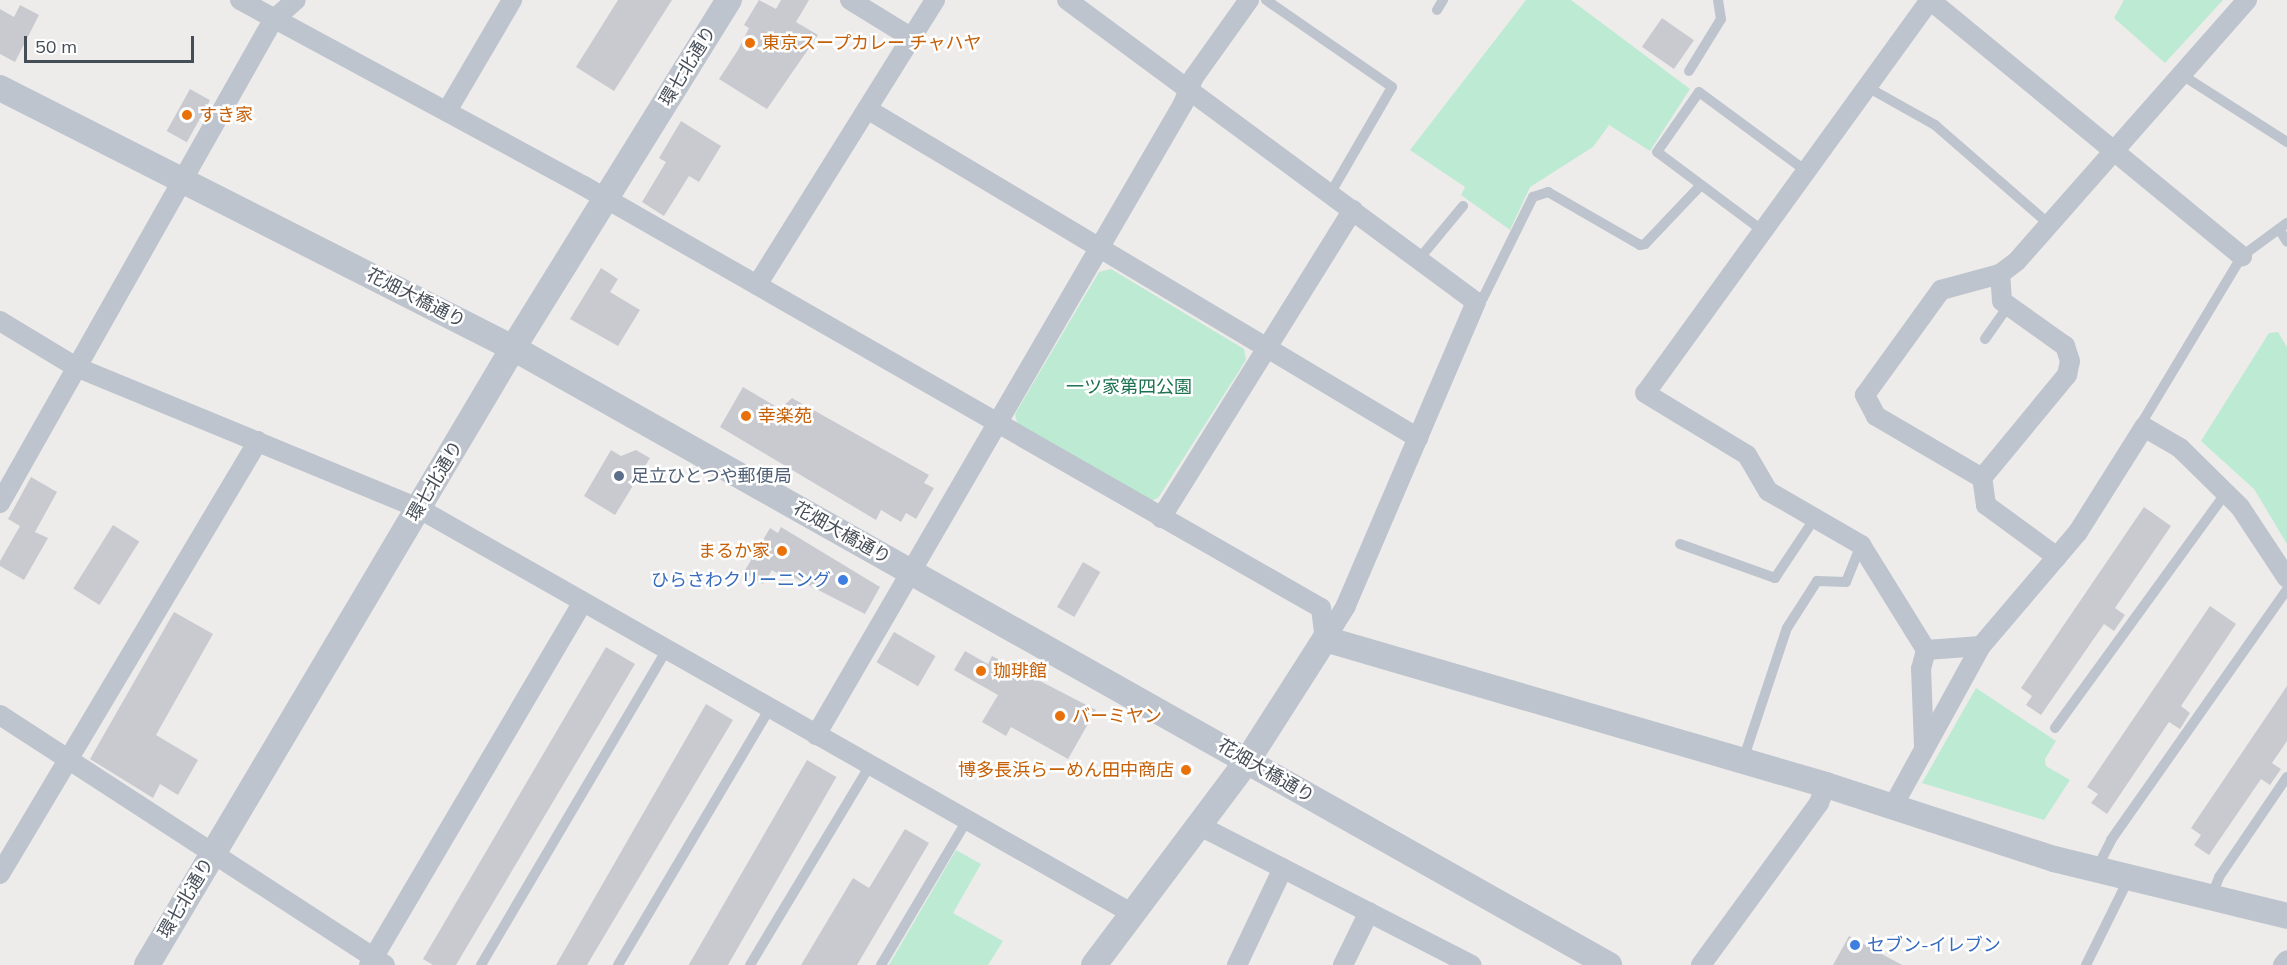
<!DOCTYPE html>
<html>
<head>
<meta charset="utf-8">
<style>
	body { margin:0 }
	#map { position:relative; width:2287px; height:965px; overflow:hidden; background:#eeeceb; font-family:Mulish,"Noto Sans JP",sans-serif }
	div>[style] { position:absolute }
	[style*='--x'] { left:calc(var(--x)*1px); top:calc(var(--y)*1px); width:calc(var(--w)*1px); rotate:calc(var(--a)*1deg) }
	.green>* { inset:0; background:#bcead2 }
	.building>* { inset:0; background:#c9cad0; transform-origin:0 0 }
	.service>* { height:10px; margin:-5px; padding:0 5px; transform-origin:5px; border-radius:5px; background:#bdc4cd }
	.minor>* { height:20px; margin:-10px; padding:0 10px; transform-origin:10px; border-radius:10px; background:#bdc4cd }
	.tertiary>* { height:26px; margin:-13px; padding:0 13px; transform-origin:13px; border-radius:13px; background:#bdc4cd }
	.dots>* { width:16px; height:16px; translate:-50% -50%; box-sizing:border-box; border:3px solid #fff; border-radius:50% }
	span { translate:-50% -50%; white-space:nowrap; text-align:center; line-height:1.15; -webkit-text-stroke:5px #fff; paint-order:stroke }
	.food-label { font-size:18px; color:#c56008 }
	.left { translate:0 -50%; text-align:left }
	.right { translate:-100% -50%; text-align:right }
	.street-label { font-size:18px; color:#454d57 }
	.park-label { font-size:18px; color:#1d714f }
	.service-label { font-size:18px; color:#4e5e75 }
	.shop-label { font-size:18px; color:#366cbe }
	.scale { position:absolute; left:24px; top:36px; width:170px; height:27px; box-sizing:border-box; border:3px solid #454d57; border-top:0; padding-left:8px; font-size:18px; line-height:21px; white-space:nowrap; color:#454d57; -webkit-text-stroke:4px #fff; paint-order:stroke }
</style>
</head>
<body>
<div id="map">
	<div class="green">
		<div style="clip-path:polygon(1526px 0,1571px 0,1690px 89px,1650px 151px,1609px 125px,1593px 147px,1530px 187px,1510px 230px,1461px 195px,1465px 187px,1410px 150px)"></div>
		<div style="clip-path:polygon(2124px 0,2223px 0,2165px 63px,2114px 18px)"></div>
		<div style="clip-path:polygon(1111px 269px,1244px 349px,1246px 360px,1158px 498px,1148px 502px,1018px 426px,1015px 414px,1099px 272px)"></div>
		<div style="clip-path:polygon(2278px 332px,2287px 347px,2287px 544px,2254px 489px,2201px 441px,2269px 333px)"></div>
		<div style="clip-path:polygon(1976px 688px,2056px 741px,2045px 759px,2046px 766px,2070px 780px,2044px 820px,1922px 783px)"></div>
		<div style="clip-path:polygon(956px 850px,981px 864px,953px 913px,1003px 941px,988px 965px,889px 965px)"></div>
	</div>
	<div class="building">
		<div style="clip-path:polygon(618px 0,672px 0,614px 91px,576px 67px)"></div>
		<div style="clip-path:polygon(759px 0,776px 9px,781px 0,809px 0,796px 22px,818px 35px,767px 109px,719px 79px,738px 50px,749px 28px,744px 25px)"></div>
		<div style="clip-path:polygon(20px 5px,39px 15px,15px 62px,0 54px,0 9px,14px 17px)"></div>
		<div style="left:1662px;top:18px;width:39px;height:35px;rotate:35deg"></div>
		<div style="left:190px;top:89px;width:23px;height:48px;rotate:29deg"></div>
		<div style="clip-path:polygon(681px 121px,721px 146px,699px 182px,689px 176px,664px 216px,642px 202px,666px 162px,659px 158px)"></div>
		<div style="clip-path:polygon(601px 268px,618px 279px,610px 292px,640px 310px,618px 346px,570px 319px)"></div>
		<div style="clip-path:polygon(743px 387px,780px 409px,792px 398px,929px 475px,924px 483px,934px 488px,916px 519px,906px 513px,901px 522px,881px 510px,876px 520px,720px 427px)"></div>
		<div style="clip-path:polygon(611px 450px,621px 456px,636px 450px,650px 458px,615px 515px,584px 496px)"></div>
		<div style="clip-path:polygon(31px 477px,57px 492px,35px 532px,48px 538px,24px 580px,0 566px,0 561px,20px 526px,8px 519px)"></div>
		<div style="clip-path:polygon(2144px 507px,2171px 526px,2115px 608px,2125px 615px,2114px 631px,2104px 624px,2041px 715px,2026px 705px,2032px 696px,2021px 688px)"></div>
		<div style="left:113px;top:525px;width:31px;height:75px;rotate:32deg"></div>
		<div style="clip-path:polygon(781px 527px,880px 587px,865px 614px,785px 573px,783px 577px,772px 570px,763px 584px,744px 572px,770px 528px,778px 533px)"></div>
		<div style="left:1083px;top:562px;width:20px;height:52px;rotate:30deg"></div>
		<div style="clip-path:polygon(2210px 606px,2236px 624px,2181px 706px,2190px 713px,2180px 729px,2169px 722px,2107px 814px,2091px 803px,2098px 794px,2087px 787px)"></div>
		<div style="clip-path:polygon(174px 612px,213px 634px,156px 735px,198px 760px,178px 795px,160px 784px,153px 798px,90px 759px)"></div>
		<div style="left:894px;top:632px;width:48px;height:35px;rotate:30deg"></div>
		<div style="clip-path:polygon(606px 647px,635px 664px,456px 965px,433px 965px,423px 959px)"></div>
		<div style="clip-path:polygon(965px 651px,988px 664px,992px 656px,1096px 710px,1068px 759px,1011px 727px,1006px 736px,982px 722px,998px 695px,954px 670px)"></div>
		<div style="clip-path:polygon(2287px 686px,2287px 741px,2272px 763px,2281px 769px,2270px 785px,2261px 779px,2209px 855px,2194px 845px,2201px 835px,2191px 828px)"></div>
		<div style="clip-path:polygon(706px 704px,733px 720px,587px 965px,556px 965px)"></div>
		<div style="left:807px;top:760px;width:34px;height:238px;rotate:30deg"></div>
		<div style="clip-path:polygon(905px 829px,929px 843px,857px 965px,801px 965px,853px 878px,869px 888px)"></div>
		<div style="clip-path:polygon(1849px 936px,1902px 965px,1833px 965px)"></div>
	</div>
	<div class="service">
		<div style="--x:1266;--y:0;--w:153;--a:34.6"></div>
		<div style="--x:1392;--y:87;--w:124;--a:120.1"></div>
		<div style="--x:1437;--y:10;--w:12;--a:-59"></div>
		<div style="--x:1689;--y:71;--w:61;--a:-58.4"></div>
		<div style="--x:1721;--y:19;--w:19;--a:-99"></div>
		<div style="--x:2182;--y:75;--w:125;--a:32.5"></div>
		<div style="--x:1869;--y:88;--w:76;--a:29.3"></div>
		<div style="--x:1935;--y:125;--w:151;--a:41"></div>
		<div style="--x:2279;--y:229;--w:15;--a:58"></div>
		<div style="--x:1763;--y:231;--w:132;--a:-143.3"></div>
		<div style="--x:1657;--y:152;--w:73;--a:-55"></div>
		<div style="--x:1699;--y:92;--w:133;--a:36.4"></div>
		<div style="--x:1419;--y:259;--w:69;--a:-50.3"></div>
		<div style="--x:1476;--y:302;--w:8;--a:-30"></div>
		<div style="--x:1483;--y:298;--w:113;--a:-63.7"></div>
		<div style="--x:1533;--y:197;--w:16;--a:-18"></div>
		<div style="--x:1548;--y:192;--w:106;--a:29.9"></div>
		<div style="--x:1640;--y:245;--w:5;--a:-11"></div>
		<div style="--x:1645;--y:244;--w:81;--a:-46.5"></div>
		<div style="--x:1985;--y:339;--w:42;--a:-54.8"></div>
		<div style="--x:2144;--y:427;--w:4;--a:-135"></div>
		<div style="--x:2141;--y:424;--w:196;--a:-59"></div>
		<div style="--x:2242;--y:256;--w:56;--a:-36.3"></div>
		<div style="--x:1680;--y:544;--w:101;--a:19.7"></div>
		<div style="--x:1775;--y:578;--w:72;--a:-56.3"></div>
		<div style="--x:2055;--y:728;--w:289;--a:-54"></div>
		<div style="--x:1742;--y:763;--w:142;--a:-71.6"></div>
		<div style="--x:1787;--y:628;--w:56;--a:-57.4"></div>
		<div style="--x:1817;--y:581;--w:29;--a:2"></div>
		<div style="--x:1846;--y:582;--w:40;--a:-68"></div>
		<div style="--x:2096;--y:870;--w:34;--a:-63"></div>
		<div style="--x:2111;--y:840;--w:306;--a:-54.9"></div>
		<div style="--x:2211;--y:898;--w:22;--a:-69"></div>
		<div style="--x:2219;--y:877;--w:121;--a:-55.8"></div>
		<div style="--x:481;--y:965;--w:367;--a:-59.5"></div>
		<div style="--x:618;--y:965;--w:299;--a:-59.4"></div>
		<div style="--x:750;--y:965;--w:233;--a:-59"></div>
		<div style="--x:881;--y:965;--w:169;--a:-59.3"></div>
		<div style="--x:2086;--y:965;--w:97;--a:-63.7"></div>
	</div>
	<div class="minor">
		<div style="--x:240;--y:0;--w:391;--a:28.4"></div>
		<div style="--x:584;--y:186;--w:849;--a:29.8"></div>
		<div style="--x:1321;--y:608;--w:31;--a:83"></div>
		<div style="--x:850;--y:0;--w:73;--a:31.5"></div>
		<div style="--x:1067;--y:0;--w:508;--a:36.44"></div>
		<div style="--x:1476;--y:302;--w:331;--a:113.2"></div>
		<div style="--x:1346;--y:606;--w:39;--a:122"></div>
		<div style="--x:1930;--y:0;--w:485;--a:125.9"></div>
		<div style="--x:1645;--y:393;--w:119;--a:31.3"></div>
		<div style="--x:1747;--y:455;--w:42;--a:59.7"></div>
		<div style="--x:1768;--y:491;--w:108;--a:30.1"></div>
		<div style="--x:1861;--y:545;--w:123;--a:58.2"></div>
		<div style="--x:1926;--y:650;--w:55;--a:-4.2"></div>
		<div style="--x:1930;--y:0;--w:404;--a:39.4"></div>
		<div style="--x:867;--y:109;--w:642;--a:30.84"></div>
		<div style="--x:447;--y:111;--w:129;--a:-59.6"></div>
		<div style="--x:757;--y:285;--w:336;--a:-58"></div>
		<div style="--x:0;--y:321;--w:89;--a:31.2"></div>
		<div style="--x:76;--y:367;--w:370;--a:22.4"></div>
		<div style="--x:418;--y:508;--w:822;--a:29.59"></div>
		<div style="--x:1982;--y:478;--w:134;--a:-50.5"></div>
		<div style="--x:2067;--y:375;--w:14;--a:-78"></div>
		<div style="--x:2070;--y:361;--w:16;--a:-108"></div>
		<div style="--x:2065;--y:346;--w:77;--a:-144.5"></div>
		<div style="--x:2002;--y:301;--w:27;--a:-94"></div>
		<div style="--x:0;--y:503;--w:555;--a:-60.52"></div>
		<div style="--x:273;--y:20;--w:30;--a:-41"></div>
		<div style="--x:1161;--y:518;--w:363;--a:-58.1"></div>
		<div style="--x:2057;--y:557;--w:88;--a:-143.8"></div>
		<div style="--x:1986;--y:505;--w:27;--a:-98"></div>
		<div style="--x:1982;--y:478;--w:123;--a:-149.7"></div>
		<div style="--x:1876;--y:416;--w:24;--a:-118"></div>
		<div style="--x:1865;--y:395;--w:130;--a:-54.1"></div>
		<div style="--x:1941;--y:290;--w:61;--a:-15.2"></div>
		<div style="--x:2000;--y:274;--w:21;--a:-37"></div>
		<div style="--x:2017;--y:261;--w:348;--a:-48.6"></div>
		<div style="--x:0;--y:715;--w:459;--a:33"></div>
		<div style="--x:816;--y:735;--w:730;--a:-59.82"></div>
		<div style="--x:1183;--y:104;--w:29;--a:-68"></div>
		<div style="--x:1194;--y:77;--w:95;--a:-54.5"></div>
		<div style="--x:1924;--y:746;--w:77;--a:-92.2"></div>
		<div style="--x:1921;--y:669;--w:20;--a:-75"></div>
		<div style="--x:1893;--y:806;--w:183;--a:-61.2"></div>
		<div style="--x:1981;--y:646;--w:150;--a:-49.6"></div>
		<div style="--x:2078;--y:532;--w:124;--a:-57.8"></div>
		<div style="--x:2144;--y:427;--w:42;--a:30.3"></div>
		<div style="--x:2180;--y:448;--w:84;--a:44.5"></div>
		<div style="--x:2240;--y:507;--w:85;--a:56.5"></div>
		<div style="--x:1200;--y:826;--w:305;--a:27.1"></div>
		<div style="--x:0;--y:874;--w:504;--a:-59.21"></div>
		<div style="--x:369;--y:965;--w:421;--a:-59.5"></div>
		<div style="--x:1237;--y:965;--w:107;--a:-64.6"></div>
		<div style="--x:1343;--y:965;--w:59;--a:-63.9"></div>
		<div style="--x:1701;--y:965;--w:200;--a:-53.9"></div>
		<div style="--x:1819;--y:803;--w:19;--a:-69"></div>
		<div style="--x:2283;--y:965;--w:6;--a:-51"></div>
	</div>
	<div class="tertiary">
		<div style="--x:0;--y:88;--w:575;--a:26.88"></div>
		<div style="--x:513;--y:348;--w:1258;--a:29.38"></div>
		<div style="--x:147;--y:965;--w:717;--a:-59.32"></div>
		<div style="--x:513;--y:348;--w:410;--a:-58.2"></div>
		<div style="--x:1094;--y:965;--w:255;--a:-53.1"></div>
		<div style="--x:1247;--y:761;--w:145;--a:-57.4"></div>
		<div style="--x:1325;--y:639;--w:522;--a:16.25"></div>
		<div style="--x:1826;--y:785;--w:240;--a:18"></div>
		<div style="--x:2054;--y:859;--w:240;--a:13.7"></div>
	</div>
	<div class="dots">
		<div style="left:750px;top:43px;background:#e8710a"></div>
		<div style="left:187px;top:115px;background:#e8710a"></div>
		<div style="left:746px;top:416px;background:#e8710a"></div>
		<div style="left:619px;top:476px;background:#5c6f8a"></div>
		<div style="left:782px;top:551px;background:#e8710a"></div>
		<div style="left:843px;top:580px;background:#3f7fe0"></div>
		<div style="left:981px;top:671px;background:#e8710a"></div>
		<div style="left:1060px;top:716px;background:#e8710a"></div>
		<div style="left:1186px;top:770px;background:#e8710a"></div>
		<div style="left:1855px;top:945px;background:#3f7fe0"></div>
	</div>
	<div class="food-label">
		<span class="left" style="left:762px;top:43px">東京スープカレー チャハヤ</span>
		<span class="left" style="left:199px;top:115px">すき家</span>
		<span class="left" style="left:758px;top:416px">幸楽苑</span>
		<span class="right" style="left:770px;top:551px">まるか家</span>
		<span class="left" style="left:993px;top:671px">珈琲館</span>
		<span class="left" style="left:1072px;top:716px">バーミヤン</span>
		<span class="right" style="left:1174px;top:770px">博多長浜らーめん田中商店</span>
	</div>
	<div class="street-label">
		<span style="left:688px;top:66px;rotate:-58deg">環七北通り</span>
		<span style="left:416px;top:298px;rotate:27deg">花畑大橋通り</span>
		<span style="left:435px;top:481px;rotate:-59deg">環七北通り</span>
		<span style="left:842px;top:533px;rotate:29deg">花畑大橋通り</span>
		<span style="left:1266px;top:771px;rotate:30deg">花畑大橋通り</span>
		<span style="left:186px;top:898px;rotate:-59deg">環七北通り</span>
	</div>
	<div class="park-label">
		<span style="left:1129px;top:387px">一ツ家第四公園</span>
	</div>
	<div class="service-label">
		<span class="left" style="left:631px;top:476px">足立ひとつや郵便局</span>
	</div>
	<div class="shop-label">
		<span class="right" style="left:831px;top:580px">ひらさわクリーニング</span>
		<span class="left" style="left:1867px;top:945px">セブン-イレブン</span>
	</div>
	<div class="scale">50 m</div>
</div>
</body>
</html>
